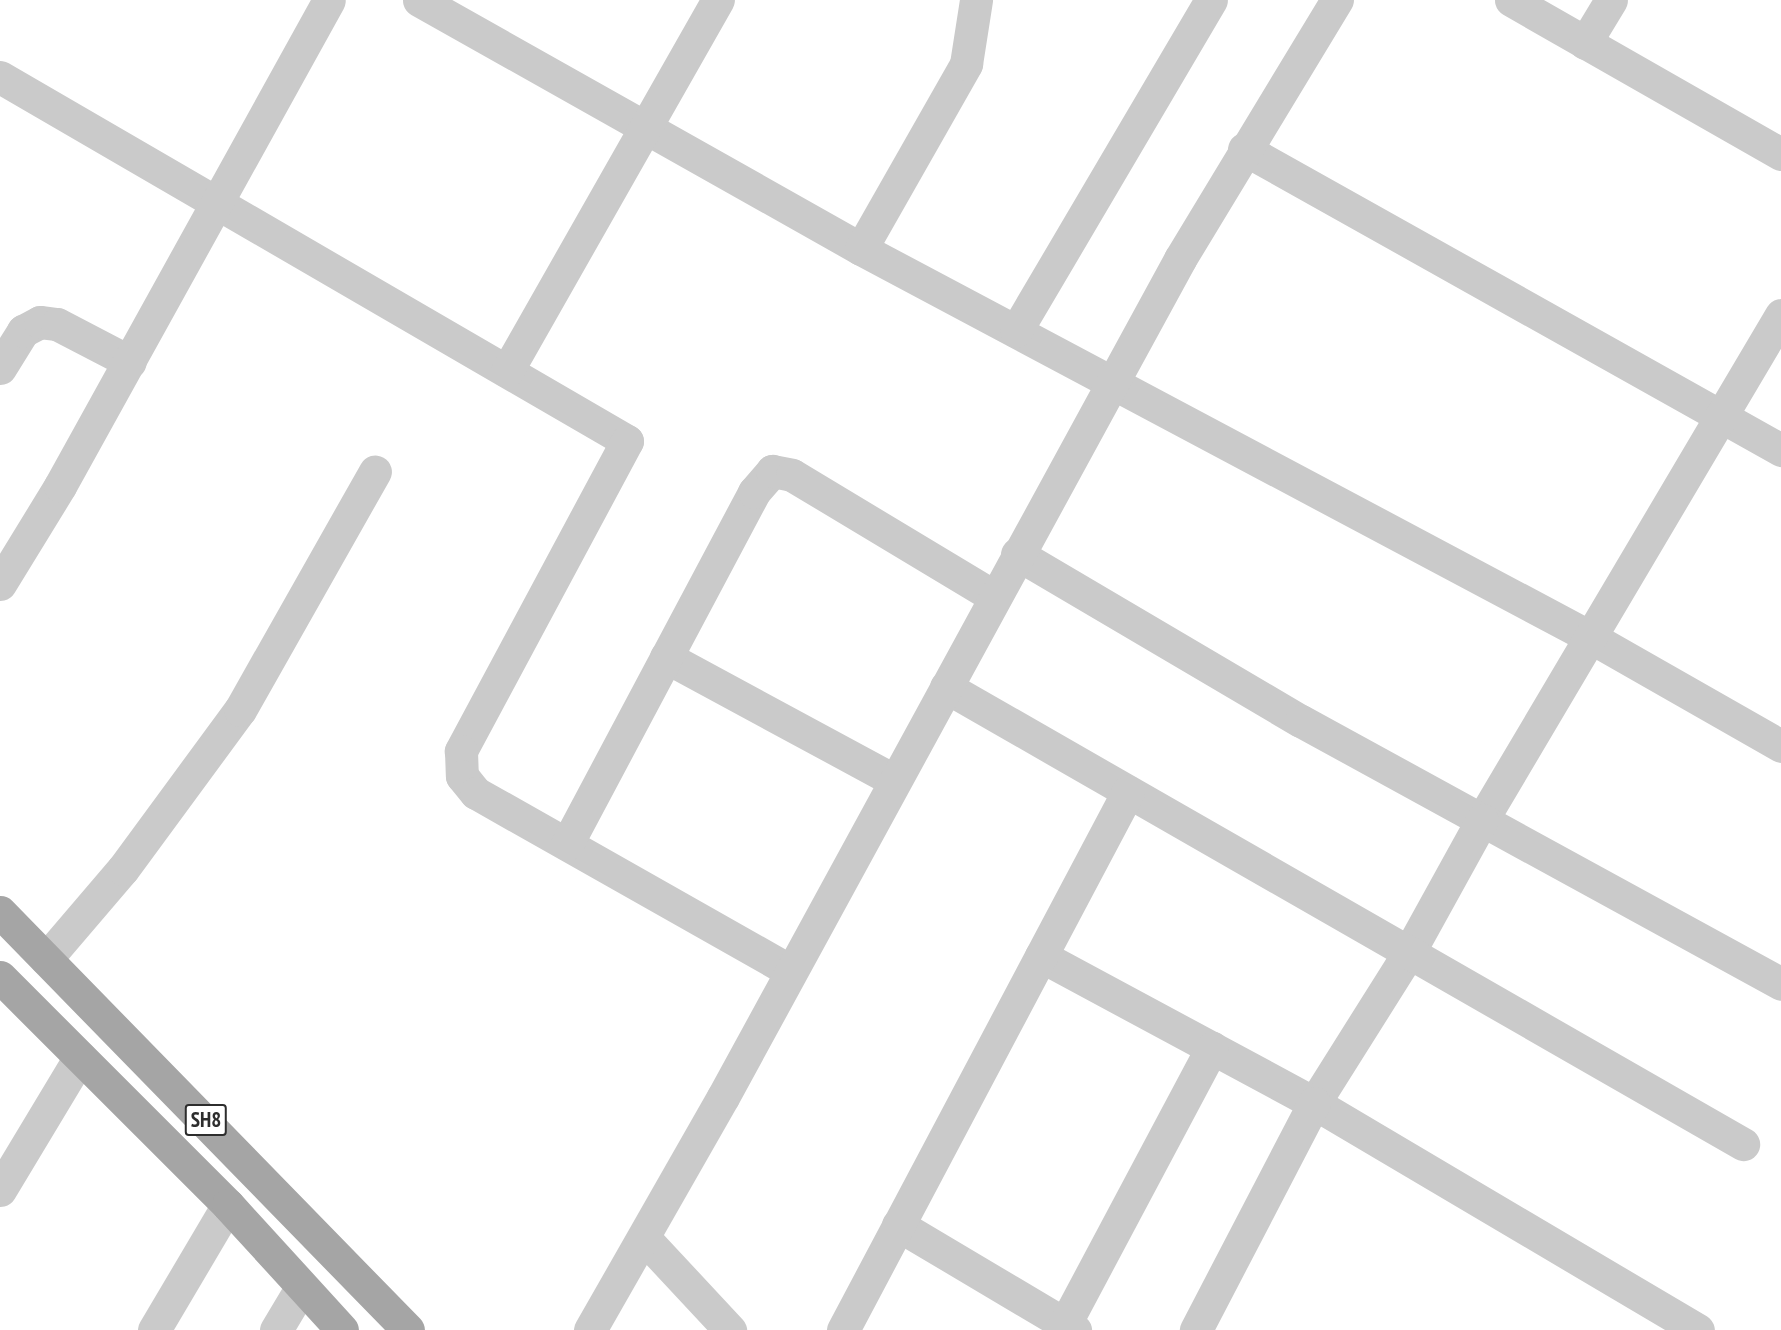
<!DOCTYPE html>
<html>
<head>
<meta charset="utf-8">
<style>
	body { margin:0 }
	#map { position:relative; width:1781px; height:1330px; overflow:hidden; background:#fff; font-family:"PT Sans Narrow",sans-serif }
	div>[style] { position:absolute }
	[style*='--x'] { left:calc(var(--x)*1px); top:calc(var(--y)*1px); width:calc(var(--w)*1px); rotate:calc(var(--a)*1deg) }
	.minor>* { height:33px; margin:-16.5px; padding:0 16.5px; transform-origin:16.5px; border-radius:16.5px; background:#cacaca }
	.major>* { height:33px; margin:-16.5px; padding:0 16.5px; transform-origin:16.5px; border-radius:16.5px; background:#a5a5a5 }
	span { translate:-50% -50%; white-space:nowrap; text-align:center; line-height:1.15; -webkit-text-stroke:6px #fff; paint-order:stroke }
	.shield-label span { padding:2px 4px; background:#fff; border:2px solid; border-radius:4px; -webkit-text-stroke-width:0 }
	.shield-label { font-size:21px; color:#2d2d2d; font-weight:700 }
</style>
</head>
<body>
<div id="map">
	<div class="minor">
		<div style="--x:419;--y:0;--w:507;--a:29.39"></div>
		<div style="--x:861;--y:249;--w:826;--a:28.02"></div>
		<div style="--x:1590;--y:637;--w:220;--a:29.7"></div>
		<div style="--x:1511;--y:0;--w:311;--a:29.7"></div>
		<div style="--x:1585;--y:43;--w:50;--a:-58.8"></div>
		<div style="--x:0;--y:77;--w:725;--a:30.14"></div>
		<div style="--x:627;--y:441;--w:352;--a:118.2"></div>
		<div style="--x:461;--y:751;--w:25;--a:88"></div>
		<div style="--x:462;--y:776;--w:22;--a:51"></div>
		<div style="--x:476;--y:793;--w:361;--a:29.5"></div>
		<div style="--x:1244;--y:149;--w:616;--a:29.27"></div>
		<div style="--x:861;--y:249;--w:213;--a:-60.4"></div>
		<div style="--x:966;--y:64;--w:65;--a:-81.1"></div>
		<div style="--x:1781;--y:315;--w:587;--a:120.63"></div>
		<div style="--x:1482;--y:820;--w:341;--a:28.7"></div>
		<div style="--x:1016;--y:331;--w:384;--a:-59.5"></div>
		<div style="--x:0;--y:368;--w:44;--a:-58.1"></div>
		<div style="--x:23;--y:331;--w:19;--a:-28"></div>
		<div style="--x:40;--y:322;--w:17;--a:7"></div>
		<div style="--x:57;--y:324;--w:82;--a:27.5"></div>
		<div style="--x:507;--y:371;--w:427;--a:-60.4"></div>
		<div style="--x:1017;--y:554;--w:329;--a:30.5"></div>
		<div style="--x:1301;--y:721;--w:206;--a:28.7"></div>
		<div style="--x:1482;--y:820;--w:153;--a:118.9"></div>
		<div style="--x:1408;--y:954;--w:176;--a:122.2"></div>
		<div style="--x:1314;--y:1103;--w:446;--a:30.6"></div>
		<div style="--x:0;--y:584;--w:115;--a:-58.5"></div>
		<div style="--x:60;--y:486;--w:555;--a:-61.04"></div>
		<div style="--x:666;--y:657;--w:260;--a:28.4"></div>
		<div style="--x:946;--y:687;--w:919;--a:29.83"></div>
		<div style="--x:567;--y:844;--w:399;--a:-62"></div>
		<div style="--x:754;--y:492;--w:28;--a:-49"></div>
		<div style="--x:772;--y:471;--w:20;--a:11"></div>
		<div style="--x:792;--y:475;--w:237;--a:31"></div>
		<div style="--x:1041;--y:956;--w:310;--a:28.3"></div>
		<div style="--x:1314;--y:1103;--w:256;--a:117.5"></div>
		<div style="--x:46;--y:959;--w:118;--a:-49.5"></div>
		<div style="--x:123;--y:869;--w:197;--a:-53.7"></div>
		<div style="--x:240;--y:710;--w:274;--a:-60.5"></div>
		<div style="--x:0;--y:1190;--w:155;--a:-59"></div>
		<div style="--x:898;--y:1225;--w:206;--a:30.7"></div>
		<div style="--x:645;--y:1239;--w:125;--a:47"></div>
		<div style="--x:1065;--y:1324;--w:313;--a:-62"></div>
		<div style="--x:154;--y:1330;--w:145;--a:-59.4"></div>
		<div style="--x:276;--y:1330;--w:49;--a:-59.2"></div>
		<div style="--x:590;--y:1330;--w:268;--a:-60.3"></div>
		<div style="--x:723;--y:1097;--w:955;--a:-61.39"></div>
		<div style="--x:1180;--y:259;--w:303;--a:-58.8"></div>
		<div style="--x:843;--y:1330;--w:609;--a:-62.09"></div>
	</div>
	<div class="major">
		<div style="--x:0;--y:912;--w:584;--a:45.69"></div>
		<div style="--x:0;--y:977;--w:322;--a:45"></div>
		<div style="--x:228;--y:1205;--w:169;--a:47.6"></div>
	</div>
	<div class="shield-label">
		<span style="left:206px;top:1120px">SH8</span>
	</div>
</div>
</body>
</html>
